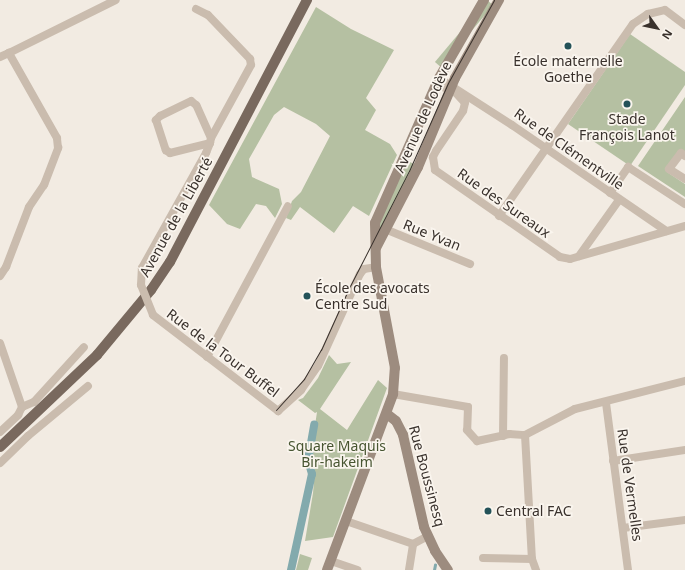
<!DOCTYPE html>
<html>
<head>
<meta charset="utf-8">
<style>
	body { margin:0 }
	#map { position:relative; width:685px; height:570px; overflow:hidden; background:#f2ebe2; font-family:"Noto Sans",sans-serif }
	div>[style] { position:absolute }
	[style*='--x'] { left:calc(var(--x)*1px); top:calc(var(--y)*1px); width:calc(var(--w)*1px); rotate:calc(var(--a)*1deg) }
	.green>* { inset:0; background:#b5c0a2; transform-origin:0 0 }
	.stream>* { height:2.5px; margin:-1.25px; padding:0 1.25px; transform-origin:1.25px; border-radius:1.25px; background:#83aaad }
	.canal>* { height:8px; margin:-4px; padding:0 4px; transform-origin:4px; border-radius:4px; background:#83aaad }
	.street>* { height:8px; margin:-4px; padding:0 4px; transform-origin:4px; border-radius:4px; background:#cabcae }
	.secondary>* { height:10px; margin:-5px; padding:0 5px; transform-origin:5px; border-radius:5px; background:#9d8c7f }
	.primary>* { height:10px; margin:-5px; padding:0 5px; transform-origin:5px; border-radius:5px; background:#79695e }
	.tram>* { height:1px; margin:-0.5px; padding:0 0.5px; transform-origin:0.5px; border-radius:0.5px; background:#39312c }
	.street-bridge>* { height:8px; margin:-4px; padding:0 4px; transform-origin:4px; border-radius:4px; background:#cabcae }
	.dots>* { width:11px; height:11px; translate:-50% -50%; box-sizing:border-box; border:2px solid #faf5ee; border-radius:50% }
	span { translate:-50% -50%; white-space:nowrap; text-align:center; line-height:1.15; -webkit-text-stroke:3.5px #faf5ee; paint-order:stroke }
	.poi-label { font-size:14px; color:#39312c }
	.left { translate:0 -50%; text-align:left }
	.street-label { font-size:14px; color:#39312c }
	.park-label { font-size:14px; color:#475531 }
	.north { position:absolute; left:637px; top:8px; width:40px; height:40px; -webkit-text-stroke:3px #faf5ee; paint-order:stroke; rotate:123deg; font-size:11px; font-weight:700; line-height:16px; text-align:center; color:#39312c }
	.north::after { content:''; display:block; margin:auto; width:14px; height:18px; background:#39312c; clip-path:polygon(50% 0,100% 100%,50% 72%,0 100%) }
</style>
</head>
<body>
<div id="map">
	<div class="green">
		<div style="left:487px;top:0;width:8px;height:81px;rotate:40deg"></div>
		<div style="clip-path:polygon(316px 7px,351px 29px,394px 50px,366px 98px,376px 110px,365px 130px,390px 144px,397px 155px,369px 216px,353px 206px,334px 233px,300px 207px,291px 220px,286px 218px,292px 201px,301px 192px,330px 136px,316px 124px,284px 107px,274px 115px,249px 159px,252px 177px,279px 189px,282px 204px,275px 218px,266px 206px,256px 204px,240px 229px,227px 224px,209px 205px)"></div>
		<div style="clip-path:polygon(630px 34px,685px 72px,685px 85px,630px 166px,568px 124px)"></div>
		<div style="clip-path:polygon(685px 97px,685px 151px,667px 172px,685px 184px,685px 197px,638px 166px)"></div>
		<div style="clip-path:polygon(404px 159px,416px 165px,376px 240px,377px 231px)"></div>
		<div style="clip-path:polygon(329px 355px,337px 364px,351px 362px,320px 409px,347px 430px,378px 380px,387px 388px,333px 537px,305px 541px,313px 493px,315px 470px,310px 459px,317px 412px,315px 413px,298px 400px,303px 398px,318px 378px)"></div>
		<div style="clip-path:polygon(300px 554px,312px 558px,308px 570px,296px 570px)"></div>
	</div>
	<div class="stream">
		<div style="--x:434;--y:570;--w:5;--a:-79"></div>
	</div>
	<div class="canal">
		<div style="--x:291;--y:570;--w:98;--a:-77.7"></div>
		<div style="--x:312;--y:474;--w:15;--a:-106"></div>
		<div style="--x:308;--y:460;--w:36;--a:-80"></div>
	</div>
	<div class="street">
		<div style="--x:196;--y:9;--w:13;--a:27"></div>
		<div style="--x:208;--y:15;--w:61;--a:46.3"></div>
		<div style="--x:250;--y:59;--w:6;--a:81"></div>
		<div style="--x:251;--y:65;--w:83;--a:118.7"></div>
		<div style="--x:0;--y:57;--w:10;--a:-24"></div>
		<div style="--x:439;--y:78;--w:87;--a:32.8"></div>
		<div style="--x:512;--y:125;--w:187;--a:34.5"></div>
		<div style="--x:436;--y:84;--w:22;--a:24"></div>
		<div style="--x:456;--y:93;--w:13;--a:48"></div>
		<div style="--x:465;--y:103;--w:8;--a:104"></div>
		<div style="--x:463;--y:111;--w:48;--a:124"></div>
		<div style="--x:436;--y:151;--w:7;--a:117"></div>
		<div style="--x:433;--y:157;--w:13;--a:81"></div>
		<div style="--x:435;--y:170;--w:152;--a:34.8"></div>
		<div style="--x:560;--y:257;--w:10;--a:11"></div>
		<div style="--x:570;--y:259;--w:120;--a:-16"></div>
		<div style="--x:685;--y:156;--w:5;--a:-143"></div>
		<div style="--x:681;--y:153;--w:20;--a:127"></div>
		<div style="--x:669;--y:169;--w:19;--a:32"></div>
		<div style="--x:610;--y:193;--w:32;--a:-55"></div>
		<div style="--x:628;--y:167;--w:68;--a:33"></div>
		<div style="--x:499;--y:216;--w:234;--a:-55.1"></div>
		<div style="--x:633;--y:24;--w:18;--a:-34"></div>
		<div style="--x:648;--y:14;--w:17;--a:-13"></div>
		<div style="--x:665;--y:10;--w:25;--a:37"></div>
		<div style="--x:385;--y:229;--w:92;--a:22.4"></div>
		<div style="--x:579;--y:256;--w:69;--a:-54.5"></div>
		<div style="--x:0;--y:276;--w:11;--a:-56"></div>
		<div style="--x:6;--y:267;--w:64;--a:-69"></div>
		<div style="--x:29;--y:207;--w:27;--a:-56"></div>
		<div style="--x:44;--y:185;--w:40;--a:-69"></div>
		<div style="--x:58;--y:148;--w:10;--a:-96"></div>
		<div style="--x:57;--y:138;--w:98;--a:-119.5"></div>
		<div style="--x:9;--y:53;--w:119;--a:-26.4"></div>
		<div style="--x:141;--y:285;--w:17;--a:-87"></div>
		<div style="--x:142;--y:268;--w:132;--a:-60.9"></div>
		<div style="--x:206;--y:153;--w:11;--a:-68"></div>
		<div style="--x:210;--y:143;--w:5;--a:-79"></div>
		<div style="--x:211;--y:138;--w:36;--a:-114"></div>
		<div style="--x:196;--y:105;--w:6;--a:-141"></div>
		<div style="--x:191;--y:101;--w:34;--a:154"></div>
		<div style="--x:160;--y:116;--w:6;--a:135"></div>
		<div style="--x:156;--y:120;--w:32;--a:72"></div>
		<div style="--x:166;--y:150;--w:5;--a:37"></div>
		<div style="--x:170;--y:153;--w:41;--a:-14"></div>
		<div style="--x:153;--y:315;--w:158;--a:37.5"></div>
		<div style="--x:278;--y:411;--w:31;--a:-42"></div>
		<div style="--x:301;--y:390;--w:29;--a:-55"></div>
		<div style="--x:318;--y:366;--w:101;--a:-65.5"></div>
		<div style="--x:360;--y:274;--w:6;--a:-51"></div>
		<div style="--x:364;--y:269;--w:12;--a:-9"></div>
		<div style="--x:0;--y:343;--w:68;--a:71"></div>
		<div style="--x:207;--y:357;--w:171;--a:-61.8"></div>
		<div style="--x:393;--y:394;--w:76;--a:9.8"></div>
		<div style="--x:468;--y:407;--w:23;--a:92"></div>
		<div style="--x:467;--y:430;--w:15;--a:48"></div>
		<div style="--x:477;--y:441;--w:33;--a:-12"></div>
		<div style="--x:509;--y:434;--w:16;--a:4"></div>
		<div style="--x:606;--y:403;--w:168;--a:82.5"></div>
		<div style="--x:22;--y:407;--w:13;--a:-23"></div>
		<div style="--x:34;--y:402;--w:74;--a:-47.7"></div>
		<div style="--x:0;--y:432;--w:25;--a:-43"></div>
		<div style="--x:18;--y:415;--w:9;--a:-63"></div>
		<div style="--x:525;--y:435;--w:56;--a:-27.5"></div>
		<div style="--x:575;--y:409;--w:114;--a:-14.3"></div>
		<div style="--x:525;--y:435;--w:124;--a:86.8"></div>
		<div style="--x:532;--y:559;--w:12;--a:70"></div>
		<div style="--x:503;--y:436;--w:78;--a:-89.3"></div>
		<div style="--x:613;--y:461;--w:73;--a:-8.7"></div>
		<div style="--x:0;--y:463;--w:39;--a:-44"></div>
		<div style="--x:28;--y:436;--w:78;--a:-39.8"></div>
		<div style="--x:346;--y:521;--w:71;--a:18.9"></div>
		<div style="--x:623;--y:528;--w:63;--a:-7.4"></div>
		<div style="--x:413;--y:544;--w:17;--a:-28"></div>
		<div style="--x:483;--y:558;--w:49;--a:1.2"></div>
		<div style="--x:331;--y:561;--w:28;--a:19"></div>
		<div style="--x:409;--y:570;--w:26;--a:-81"></div>
	</div>
	<div class="secondary">
		<div style="--x:376;--y:248;--w:91;--a:-62.6"></div>
		<div style="--x:418;--y:167;--w:96;--a:-67.4"></div>
		<div style="--x:455;--y:78;--w:90;--a:-60.6"></div>
		<div style="--x:387;--y:414;--w:11;--a:38"></div>
		<div style="--x:396;--y:421;--w:16;--a:63"></div>
		<div style="--x:403;--y:435;--w:94;--a:77.1"></div>
		<div style="--x:424;--y:527;--w:26;--a:65"></div>
		<div style="--x:435;--y:551;--w:23;--a:56"></div>
		<div style="--x:327;--y:570;--w:188;--a:-69.4"></div>
		<div style="--x:393;--y:394;--w:26;--a:-86"></div>
		<div style="--x:395;--y:368;--w:103;--a:-100.7"></div>
		<div style="--x:376;--y:267;--w:44;--a:-91.3"></div>
		<div style="--x:375;--y:223;--w:158;--a:-66.2"></div>
		<div style="--x:439;--y:78;--w:90;--a:-60"></div>
	</div>
	<div class="primary">
		<div style="--x:0;--y:447;--w:134;--a:-43.5"></div>
		<div style="--x:97;--y:355;--w:85;--a:-50.3"></div>
		<div style="--x:151;--y:290;--w:34;--a:-56"></div>
		<div style="--x:170;--y:262;--w:296;--a:-62.4"></div>
	</div>
	<div class="tram">
		<div style="--x:276;--y:410;--w:42;--a:-47.9"></div>
		<div style="--x:304;--y:379;--w:34;--a:-60"></div>
		<div style="--x:321;--y:350;--w:68;--a:-65.7"></div>
		<div style="--x:349;--y:288;--w:131;--a:-62.9"></div>
		<div style="--x:409;--y:171;--w:96;--a:-66.1"></div>
		<div style="--x:448;--y:83;--w:95;--a:-61"></div>
	</div>
	<div class="street-bridge">
		<div style="--x:141;--y:285;--w:32;--a:68"></div>
	</div>
	<div class="dots">
		<div style="left:568px;top:46px;background:#245258"></div>
		<div style="left:627px;top:104px;background:#245258"></div>
		<div style="left:307px;top:296px;background:#245258"></div>
		<div style="left:488px;top:511px;background:#245258"></div>
	</div>
	<div class="poi-label">
		<span style="left:568px;top:69px">École maternelle<br>Goethe</span>
		<span style="left:627px;top:127px">Stade<br>François Lanot</span>
		<span class="left" style="left:315px;top:296px">École des avocats<br>Centre Sud</span>
		<span class="left" style="left:496px;top:511px">Central FAC</span>
	</div>
	<div class="street-label">
		<span style="left:423px;top:117px;rotate:-66deg">Avenue de Lodève</span>
		<span style="left:569px;top:149px;rotate:35deg">Rue de Clémentville</span>
		<span style="left:504px;top:203px;rotate:35deg">Rue des Sureaux</span>
		<span style="left:176px;top:217px;rotate:-61deg">Avenue de la Liberté</span>
		<span style="left:432px;top:235px;rotate:22deg">Rue Yvan</span>
		<span style="left:223px;top:353px;rotate:37deg">Rue de la Tour Buffel</span>
		<span style="left:427px;top:476px;rotate:75deg">Rue Boussinesq</span>
		<span style="left:630px;top:485px;rotate:82deg">Rue de Vermelles</span>
	</div>
	<div class="park-label">
		<span style="left:337px;top:454px">Square Maquis<br>Bir-hakeim</span>
	</div>
	<div class="north">N</div>
</div>
</body>
</html>
